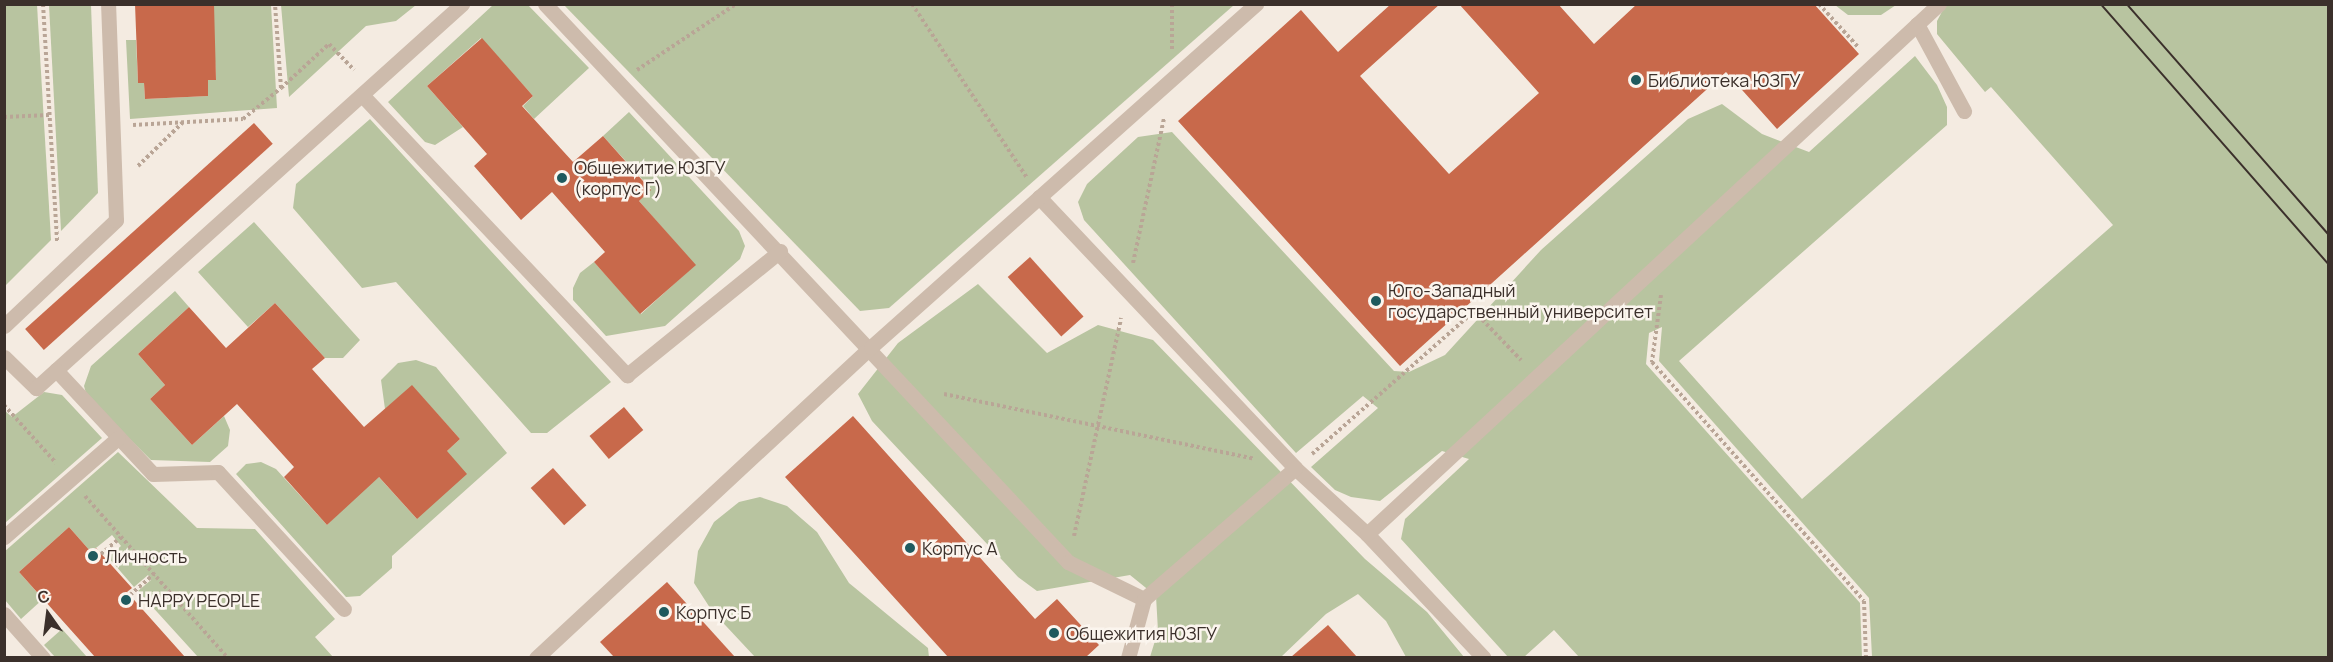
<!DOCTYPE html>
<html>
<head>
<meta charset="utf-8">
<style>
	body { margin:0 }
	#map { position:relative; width:2333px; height:662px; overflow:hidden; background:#f4ebe1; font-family:Manrope,sans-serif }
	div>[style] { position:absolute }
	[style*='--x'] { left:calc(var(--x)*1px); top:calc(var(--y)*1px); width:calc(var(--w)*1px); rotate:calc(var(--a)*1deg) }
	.green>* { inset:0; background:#b8c4a0 }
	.building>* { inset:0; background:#c8694b; transform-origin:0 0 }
	.path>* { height:4px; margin-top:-2px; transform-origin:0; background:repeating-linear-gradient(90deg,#b9a596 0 3px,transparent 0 6px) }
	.service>* { height:15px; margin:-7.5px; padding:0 7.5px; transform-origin:7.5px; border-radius:7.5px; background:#cdbbac }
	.tram>* { height:1.5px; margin:-0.75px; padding:0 0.75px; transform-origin:0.75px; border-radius:0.75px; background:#3b302b }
	.dots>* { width:16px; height:16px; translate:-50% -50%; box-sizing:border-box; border:3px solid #fbf5ee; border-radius:50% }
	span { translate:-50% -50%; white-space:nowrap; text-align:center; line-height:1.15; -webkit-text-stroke:5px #fbf5ee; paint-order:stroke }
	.poi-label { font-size:18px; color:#3b302b }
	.left { translate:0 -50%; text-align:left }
	.frame { position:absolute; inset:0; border:6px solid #3b302b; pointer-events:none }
	.north { position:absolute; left:18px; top:584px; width:60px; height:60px; -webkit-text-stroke:4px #fbf5ee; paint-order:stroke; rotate:346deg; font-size:16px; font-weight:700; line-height:24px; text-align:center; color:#3b302b }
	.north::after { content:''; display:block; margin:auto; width:21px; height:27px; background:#3b302b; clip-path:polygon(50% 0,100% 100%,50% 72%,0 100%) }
</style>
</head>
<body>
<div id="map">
	<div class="green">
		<div style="clip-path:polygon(5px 4px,37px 5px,51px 240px,5px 286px)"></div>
		<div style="clip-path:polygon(49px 5px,91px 5px,98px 193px,61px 231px)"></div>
		<div style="clip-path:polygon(212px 5px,271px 5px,277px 108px,130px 119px,126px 40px,136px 40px,138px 83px,144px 83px,145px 99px,208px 96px,208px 80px,216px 80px)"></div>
		<div style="clip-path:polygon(281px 5px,281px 4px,416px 5px,396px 21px,366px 26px,289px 97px)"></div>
		<div style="clip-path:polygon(493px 5px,528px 5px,589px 68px,534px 119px,523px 106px,533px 96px,481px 38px,427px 86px,463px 127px,435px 145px,425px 142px,388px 102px)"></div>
		<div style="clip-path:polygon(564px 5px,1234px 5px,889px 308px,860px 311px)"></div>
		<div style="clip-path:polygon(1835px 5px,1896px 5px,1881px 15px,1848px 15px)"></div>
		<div style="clip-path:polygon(2328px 5px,2328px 657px,1872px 657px,1869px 598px,1659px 361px,1662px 327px,1649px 333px,1646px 364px,1860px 603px,1862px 657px,1579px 657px,1554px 630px,1524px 657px,1508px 657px,1401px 539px,1405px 519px,1469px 459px,1442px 451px,1380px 501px,1351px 497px,1335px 490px,1311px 467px,1378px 408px,1363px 396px,1296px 453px,1084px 220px,1078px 202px,1087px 184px,1138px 137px,1172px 132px,1394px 371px,1409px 372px,1445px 355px,1541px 250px,1688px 119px,1722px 104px,1762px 134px,1809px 152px,1915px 56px,1937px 85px,1947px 107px,1947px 125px,1679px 361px,1802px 499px,2113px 225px,1991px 87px,1985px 92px,1937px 34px,1937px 21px,1945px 6px)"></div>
		<div style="clip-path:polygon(629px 112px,739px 231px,745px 246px,740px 259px,665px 326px,606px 336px,573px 300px,573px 288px,580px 273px,594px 262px,641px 314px,695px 265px,639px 201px,651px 189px,603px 136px)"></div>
		<div style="clip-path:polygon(370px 119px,611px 382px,547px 433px,531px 433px,396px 282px,362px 288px,293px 208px,296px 184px)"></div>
		<div style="clip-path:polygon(254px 222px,360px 340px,343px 358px,325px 358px,275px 303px,248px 327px,198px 272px)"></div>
		<div style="clip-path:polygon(978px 284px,1047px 353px,1098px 325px,1153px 340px,1365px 559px,1427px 612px,1464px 657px,1406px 657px,1386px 621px,1358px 594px,1326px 614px,1281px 657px,1150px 657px,1158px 631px,1156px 596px,1130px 575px,1037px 591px,1018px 577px,872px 421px,858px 394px,898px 343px)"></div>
		<div style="clip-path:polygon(175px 291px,189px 307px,138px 354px,165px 385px,150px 399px,192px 445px,224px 416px,230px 430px,228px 446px,210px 462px,151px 460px,87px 397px,84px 386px,91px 366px)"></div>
		<div style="clip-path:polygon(416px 360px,436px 367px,507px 453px,392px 556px,392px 568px,360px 596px,346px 597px,236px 474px,246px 464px,261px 462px,276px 469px,327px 525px,377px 475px,417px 519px,447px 451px,460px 439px,412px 386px,385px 409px,381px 380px,398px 363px)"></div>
		<div style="clip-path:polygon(44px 392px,62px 395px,102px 438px,5px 523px,4px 410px,12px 417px)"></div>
		<div style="clip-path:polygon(118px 452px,197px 528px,255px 529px,335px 619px,315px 637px,333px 657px,198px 657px,138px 591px,151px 580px,148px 575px,134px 587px,108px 557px,121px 546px,112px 535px,91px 552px,69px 527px,19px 572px,43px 599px,21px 619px,5px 600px,4px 552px)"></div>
		<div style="clip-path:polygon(760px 497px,787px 506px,817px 532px,849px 583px,928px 648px,929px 657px,755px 657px,712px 611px,694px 583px,698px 551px,714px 522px,739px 502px)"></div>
		<div style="clip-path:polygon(62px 629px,87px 657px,55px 657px,44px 645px)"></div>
	</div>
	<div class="building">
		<div style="clip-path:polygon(135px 4px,214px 4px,216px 80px,208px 80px,208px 96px,145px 99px,144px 83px,138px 83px)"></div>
		<div style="clip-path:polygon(1391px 4px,1440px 4px,1360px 76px,1449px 174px,1539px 93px,1459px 4px,1558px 4px,1594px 44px,1637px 4px,1814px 4px,1859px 54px,1777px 129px,1726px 72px,1400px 366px,1178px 121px,1301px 10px,1338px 52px)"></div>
		<div style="clip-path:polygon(482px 38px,533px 96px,522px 106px,573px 162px,603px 136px,651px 190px,639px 201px,696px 265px,640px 314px,594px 262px,605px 252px,552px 192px,521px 220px,474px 166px,487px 154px,427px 86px)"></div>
		<div style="left:254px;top:123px;width:28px;height:308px;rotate:48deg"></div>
		<div style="left:1030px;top:257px;width:80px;height:30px;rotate:48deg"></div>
		<div style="clip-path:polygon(275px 303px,325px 358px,312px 369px,364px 427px,412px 385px,460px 439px,447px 451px,467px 474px,417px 519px,379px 477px,327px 525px,284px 477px,294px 467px,237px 404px,192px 445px,150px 399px,165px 385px,138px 354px,189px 307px,226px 348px)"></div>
		<div style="left:624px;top:407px;width:30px;height:45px;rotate:50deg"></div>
		<div style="clip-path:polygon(853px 416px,1035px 619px,1057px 599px,1099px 645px,1086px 657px,948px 657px,785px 477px)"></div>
		<div style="left:553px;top:468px;width:50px;height:30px;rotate:48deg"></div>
		<div style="clip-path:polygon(69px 527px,91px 552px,96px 548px,132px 588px,127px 592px,185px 657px,95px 657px,19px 572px)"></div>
		<div style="clip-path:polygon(667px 582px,735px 657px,614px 657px,600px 642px)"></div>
		<div style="clip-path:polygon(1328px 625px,1357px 657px,1291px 657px)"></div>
	</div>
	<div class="path">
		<div style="--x:43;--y:4;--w:238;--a:86.6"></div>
		<div style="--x:912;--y:4;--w:209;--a:56.5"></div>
		<div style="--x:1172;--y:4;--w:45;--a:90"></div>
		<div style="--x:1819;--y:4;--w:58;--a:47.8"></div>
		<div style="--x:637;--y:70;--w:119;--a:-33.7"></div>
		<div style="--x:281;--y:88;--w:65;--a:-42.5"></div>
		<div style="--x:329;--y:44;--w:36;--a:46"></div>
		<div style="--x:4;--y:117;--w:45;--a:-2.5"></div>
		<div style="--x:133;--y:125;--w:110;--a:-3.1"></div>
		<div style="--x:243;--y:119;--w:49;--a:-39.2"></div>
		<div style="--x:281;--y:88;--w:84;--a:-94.1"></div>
		<div style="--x:138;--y:166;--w:62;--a:-44.3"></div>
		<div style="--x:1133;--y:263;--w:148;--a:-77.9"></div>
		<div style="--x:1661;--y:295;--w:68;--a:97.7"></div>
		<div style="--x:1652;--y:362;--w:319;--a:48.4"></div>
		<div style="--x:1864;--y:601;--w:57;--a:88"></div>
		<div style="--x:944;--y:394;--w:317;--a:11.8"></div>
		<div style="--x:4;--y:405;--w:78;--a:48.1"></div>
		<div style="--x:1312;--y:454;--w:216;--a:-41.4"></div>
		<div style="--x:1474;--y:311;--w:68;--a:46.2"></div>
		<div style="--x:85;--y:496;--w:216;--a:48.6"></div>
		<div style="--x:1074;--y:536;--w:223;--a:-77.8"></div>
		<div style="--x:101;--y:554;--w:26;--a:-40"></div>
		<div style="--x:130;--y:595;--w:32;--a:-41"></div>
	</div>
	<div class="service">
		<div style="--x:545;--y:4;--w:765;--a:46.85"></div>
		<div style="--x:1068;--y:562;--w:85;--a:26"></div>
		<div style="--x:1917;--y:24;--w:99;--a:61.6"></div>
		<div style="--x:362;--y:95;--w:386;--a:46.6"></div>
		<div style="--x:627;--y:375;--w:197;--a:-39"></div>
		<div style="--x:1039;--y:197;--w:373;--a:46.6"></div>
		<div style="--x:1295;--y:468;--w:98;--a:42.5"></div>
		<div style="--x:1367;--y:534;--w:170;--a:46.7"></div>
		<div style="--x:4;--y:326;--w:154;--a:-43.4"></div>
		<div style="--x:116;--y:220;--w:216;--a:-92.1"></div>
		<div style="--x:4;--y:357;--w:45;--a:44.1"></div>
		<div style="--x:36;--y:388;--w:574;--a:-42.03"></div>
		<div style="--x:56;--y:370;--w:142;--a:47"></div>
		<div style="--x:153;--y:474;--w:65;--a:-1.8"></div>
		<div style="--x:218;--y:472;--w:186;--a:47.4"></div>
		<div style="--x:1367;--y:534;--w:780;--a:-42.82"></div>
		<div style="--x:4;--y:537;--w:151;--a:-41"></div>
		<div style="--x:4;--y:614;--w:59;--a:48.4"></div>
		<div style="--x:536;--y:658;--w:457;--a:-42.9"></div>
		<div style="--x:871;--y:347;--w:516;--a:-41.7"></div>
		<div style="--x:1128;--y:658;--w:61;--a:-74.8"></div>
		<div style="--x:1144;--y:599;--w:200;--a:-40.9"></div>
	</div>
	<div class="tram">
		<div style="--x:2101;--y:4;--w:344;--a:48.8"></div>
		<div style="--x:2127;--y:4;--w:305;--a:48.8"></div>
	</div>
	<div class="dots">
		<div style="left:1636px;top:80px;background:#1f5a5e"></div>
		<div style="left:562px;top:178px;background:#1f5a5e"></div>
		<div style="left:1376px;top:301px;background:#1f5a5e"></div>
		<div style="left:910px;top:548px;background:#1f5a5e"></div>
		<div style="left:93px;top:556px;background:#1f5a5e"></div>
		<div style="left:126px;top:600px;background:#1f5a5e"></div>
		<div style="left:664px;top:612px;background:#1f5a5e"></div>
		<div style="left:1054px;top:633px;background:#1f5a5e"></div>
	</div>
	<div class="poi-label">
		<span class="left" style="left:1648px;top:80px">Библиотека ЮЗГУ</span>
		<span class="left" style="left:574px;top:178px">Общежитие ЮЗГУ<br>(корпус Г)</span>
		<span class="left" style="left:1388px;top:301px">Юго-Западный<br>государственный университет</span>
		<span class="left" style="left:922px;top:548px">Корпус А</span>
		<span class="left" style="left:105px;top:556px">Личность</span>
		<span class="left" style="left:138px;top:600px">HAPPY PEOPLE</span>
		<span class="left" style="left:676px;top:612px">Корпус Б</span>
		<span class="left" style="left:1066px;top:633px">Общежития ЮЗГУ</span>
	</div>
	<div class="frame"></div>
	<div class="north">С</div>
</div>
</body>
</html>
